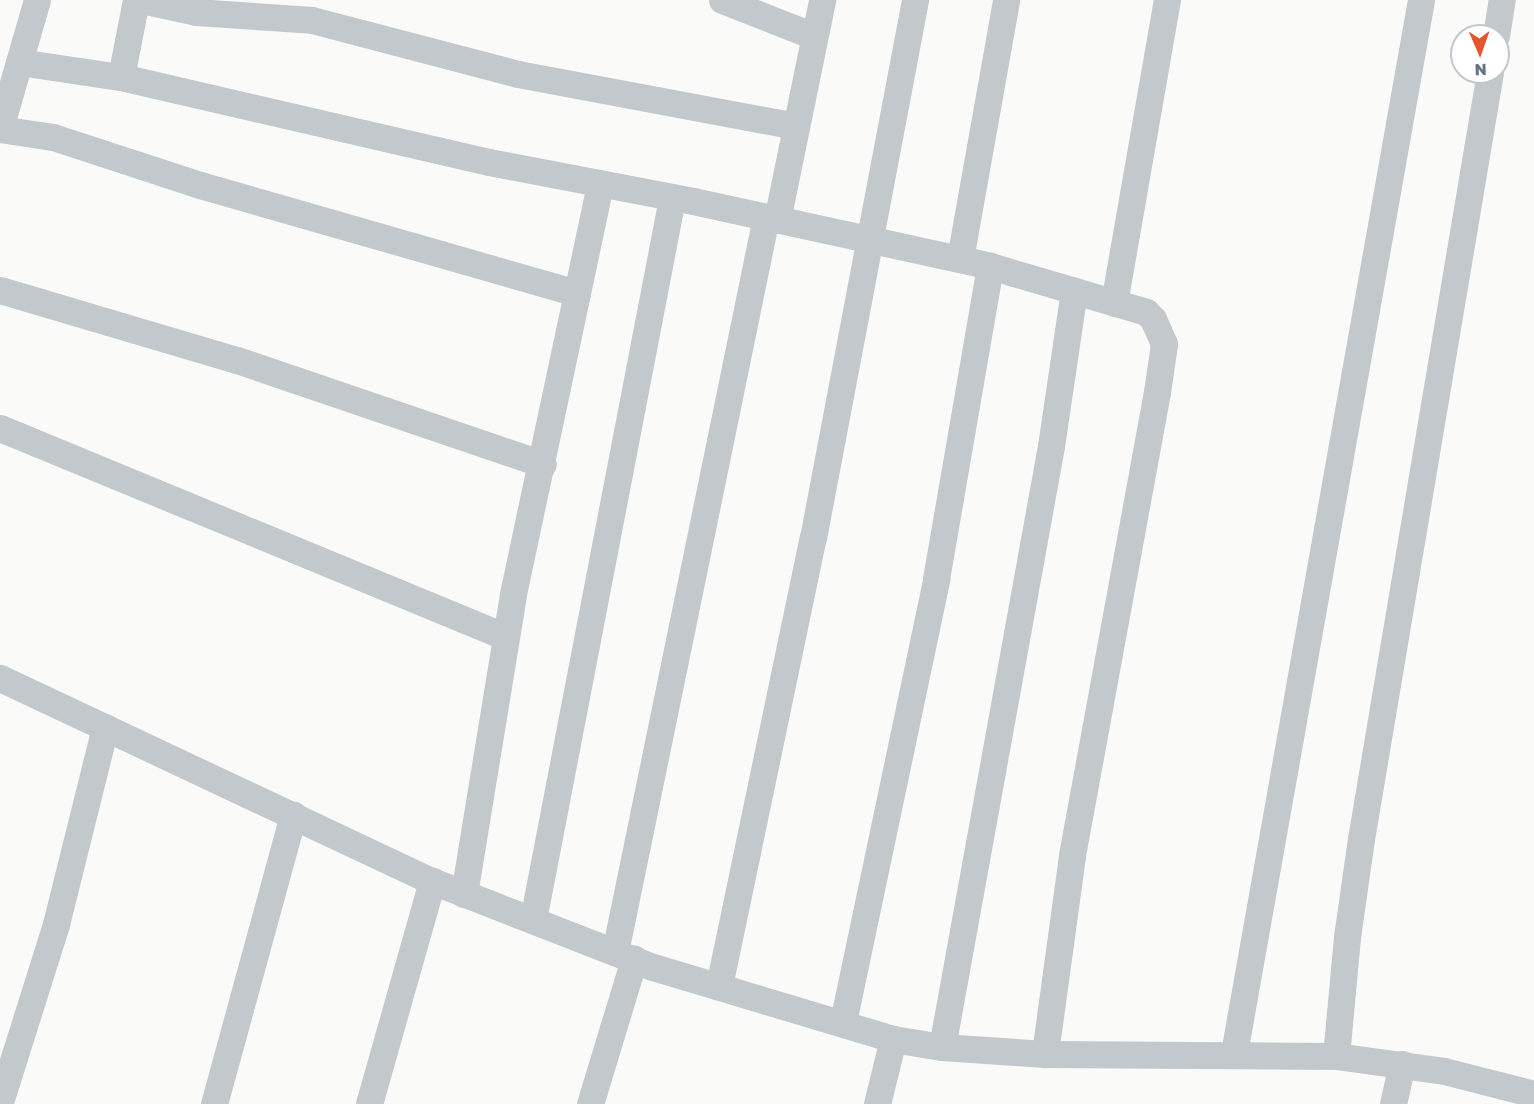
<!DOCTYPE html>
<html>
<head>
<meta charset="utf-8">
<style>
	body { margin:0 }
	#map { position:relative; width:1534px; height:1104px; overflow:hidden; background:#fafaf8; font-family:"Golos Text",sans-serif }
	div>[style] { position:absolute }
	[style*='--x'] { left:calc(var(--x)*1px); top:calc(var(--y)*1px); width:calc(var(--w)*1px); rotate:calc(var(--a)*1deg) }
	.minor>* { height:27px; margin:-13.5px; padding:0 13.5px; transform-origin:13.5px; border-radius:13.5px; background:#c3c8cc }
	span { translate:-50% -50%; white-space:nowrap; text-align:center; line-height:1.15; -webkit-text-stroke:6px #fff; paint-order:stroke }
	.north { position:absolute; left:1450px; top:24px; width:60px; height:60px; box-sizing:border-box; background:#fff; border:2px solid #c1c8cd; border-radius:50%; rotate:178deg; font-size:16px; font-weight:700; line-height:24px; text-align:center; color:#657683 }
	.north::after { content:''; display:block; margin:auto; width:21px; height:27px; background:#e4572e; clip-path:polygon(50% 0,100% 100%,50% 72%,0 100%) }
</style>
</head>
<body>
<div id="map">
	<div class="minor">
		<div style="--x:141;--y:0;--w:56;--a:12.3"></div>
		<div style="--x:196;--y:12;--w:116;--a:3.9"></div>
		<div style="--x:312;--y:20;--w:213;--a:14.7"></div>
		<div style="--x:518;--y:74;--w:283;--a:10.6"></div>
		<div style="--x:722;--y:0;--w:99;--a:21.4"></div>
		<div style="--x:1496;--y:36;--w:36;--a:-81"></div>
		<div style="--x:19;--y:62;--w:103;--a:8.4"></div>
		<div style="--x:121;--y:77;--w:378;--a:13"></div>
		<div style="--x:489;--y:162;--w:208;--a:10.8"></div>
		<div style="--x:693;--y:201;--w:304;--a:12.3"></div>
		<div style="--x:990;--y:266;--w:163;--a:16.4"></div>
		<div style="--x:1146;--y:312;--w:10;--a:45"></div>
		<div style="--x:1153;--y:319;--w:27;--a:66"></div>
		<div style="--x:1164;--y:344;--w:49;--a:98.3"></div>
		<div style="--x:1157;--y:392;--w:472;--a:100.4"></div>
		<div style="--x:1072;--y:856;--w:200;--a:97.8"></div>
		<div style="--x:121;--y:77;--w:78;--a:-79"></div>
		<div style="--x:0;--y:128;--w:133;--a:-73.9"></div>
		<div style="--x:0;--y:129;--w:54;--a:8.6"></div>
		<div style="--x:53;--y:137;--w:155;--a:18.1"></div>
		<div style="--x:200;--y:185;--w:392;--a:16"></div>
		<div style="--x:777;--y:220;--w:225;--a:-78.4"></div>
		<div style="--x:960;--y:259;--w:263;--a:-79.9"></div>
		<div style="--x:0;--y:290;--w:247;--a:16.5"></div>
		<div style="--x:237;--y:360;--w:323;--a:18.8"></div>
		<div style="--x:1114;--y:303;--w:308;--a:-80.1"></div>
		<div style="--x:0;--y:428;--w:547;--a:22.44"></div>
		<div style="--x:0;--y:678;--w:477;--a:25.2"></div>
		<div style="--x:432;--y:881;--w:237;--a:21.3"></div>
		<div style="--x:653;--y:967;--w:251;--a:16.7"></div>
		<div style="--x:893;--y:1039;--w:50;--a:9.3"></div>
		<div style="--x:942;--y:1047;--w:103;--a:3.9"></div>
		<div style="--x:1045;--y:1054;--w:291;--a:0.4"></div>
		<div style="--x:1336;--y:1056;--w:109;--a:7.9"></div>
		<div style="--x:1444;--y:1071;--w:93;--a:14.3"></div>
		<div style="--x:464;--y:894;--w:304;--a:-80.7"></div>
		<div style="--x:513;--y:594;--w:419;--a:-78"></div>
		<div style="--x:533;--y:920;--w:735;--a:-79.1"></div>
		<div style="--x:615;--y:952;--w:750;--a:-78.39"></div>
		<div style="--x:719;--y:986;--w:458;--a:-78.2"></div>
		<div style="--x:813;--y:538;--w:548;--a:-79.26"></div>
		<div style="--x:843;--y:1022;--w:453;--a:-78.1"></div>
		<div style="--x:936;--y:579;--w:318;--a:-80.2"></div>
		<div style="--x:942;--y:1047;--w:611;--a:-79.72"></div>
		<div style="--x:1051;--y:446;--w:157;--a:-81.6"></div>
		<div style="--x:1234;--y:1053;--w:1069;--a:-79.93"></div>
		<div style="--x:1336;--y:1056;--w:120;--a:-84.7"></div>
		<div style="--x:1347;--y:937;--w:99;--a:-81.9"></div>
		<div style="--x:1361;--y:839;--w:778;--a:-80.45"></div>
		<div style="--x:0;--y:1102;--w:187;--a:-72.5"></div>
		<div style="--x:56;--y:924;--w:203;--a:-76"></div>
		<div style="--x:214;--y:1104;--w:300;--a:-74.7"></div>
		<div style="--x:369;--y:1104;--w:232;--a:-74.2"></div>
		<div style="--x:590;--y:1104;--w:152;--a:-73.1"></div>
		<div style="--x:877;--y:1104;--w:67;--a:-76.2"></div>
		<div style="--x:1393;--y:1104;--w:41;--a:-77.3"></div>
	</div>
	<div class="north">N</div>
</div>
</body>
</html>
